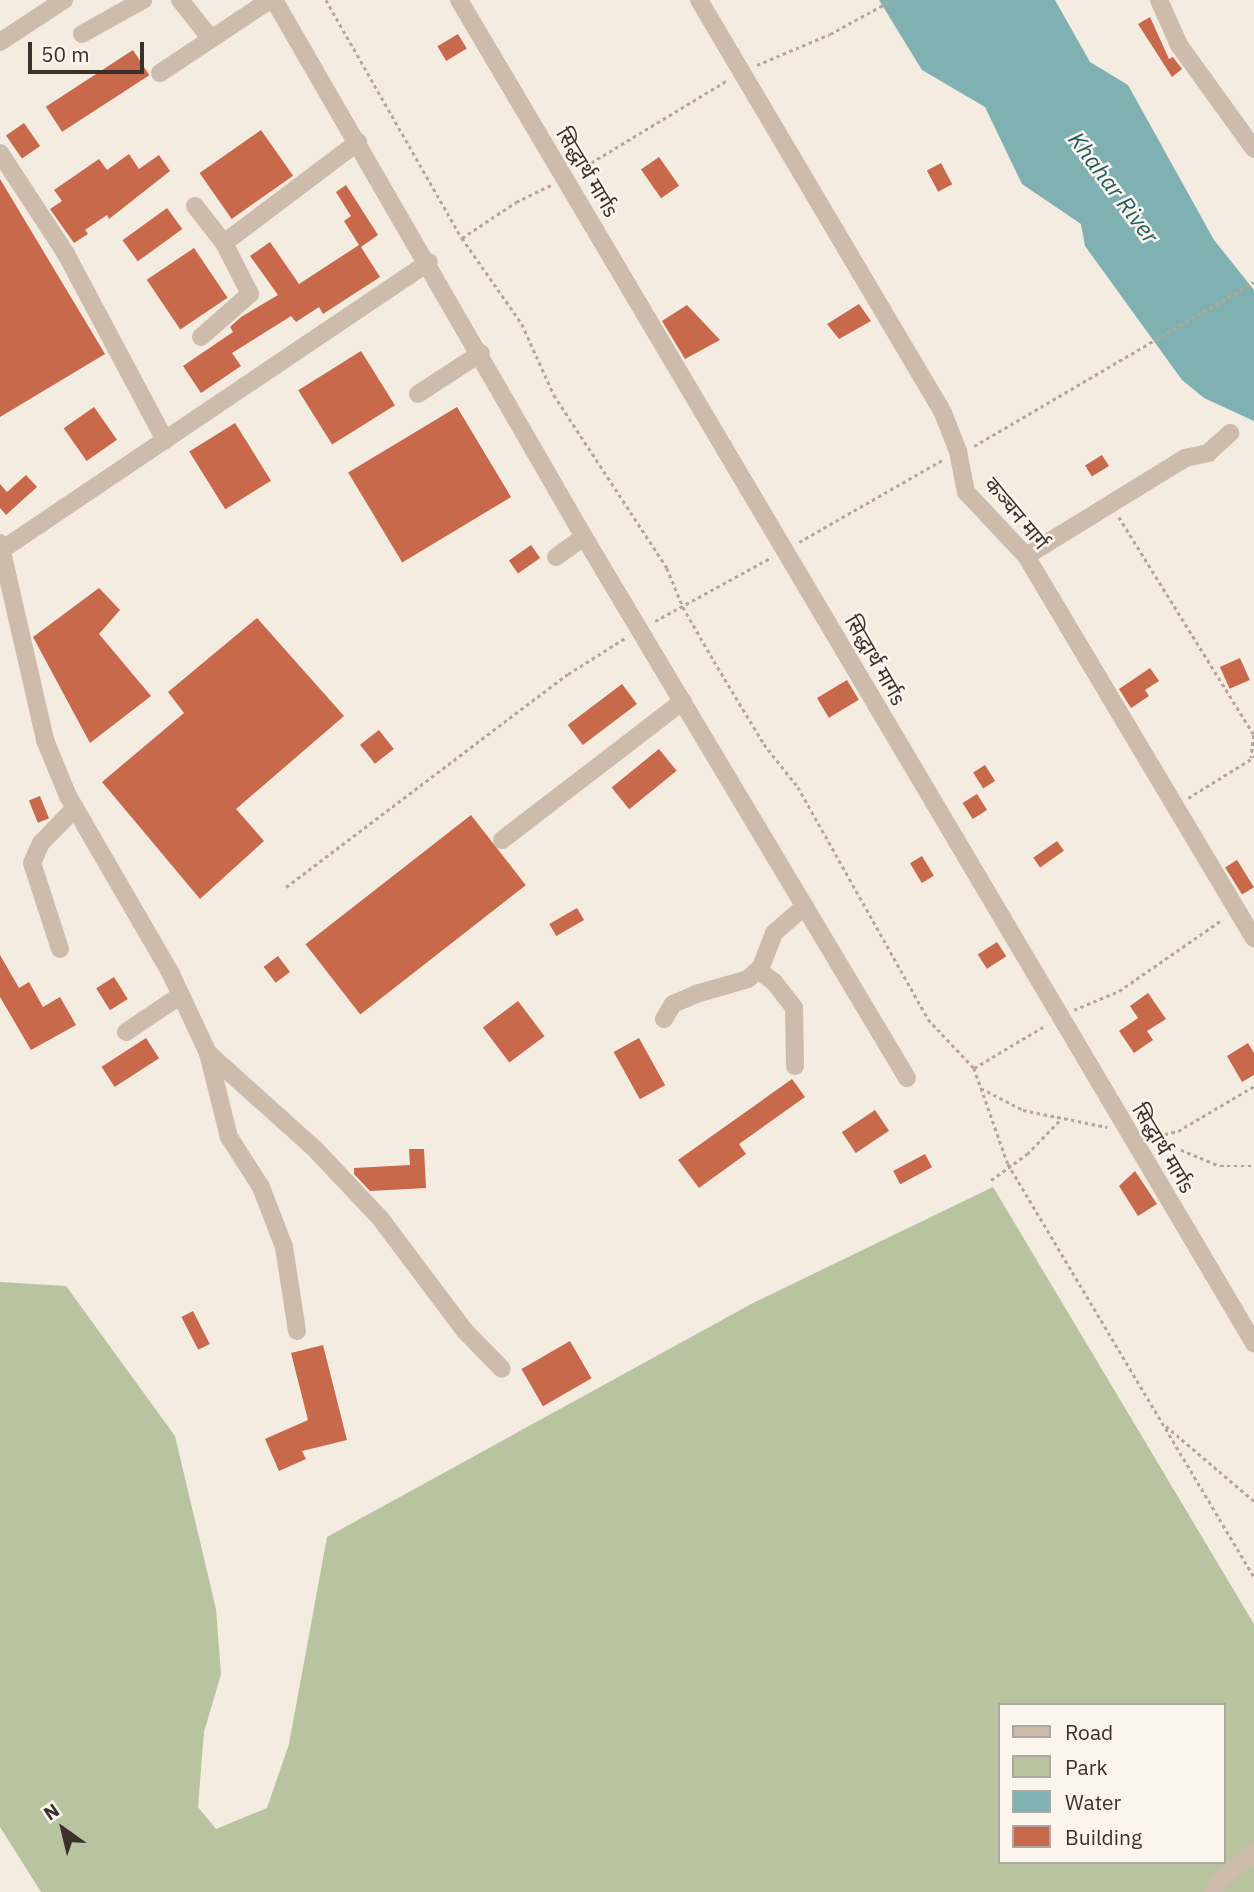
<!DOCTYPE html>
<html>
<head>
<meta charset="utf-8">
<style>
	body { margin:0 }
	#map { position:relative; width:1254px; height:1892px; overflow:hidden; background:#f4ebe1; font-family:"IBM Plex Sans","Noto Sans Devanagari",sans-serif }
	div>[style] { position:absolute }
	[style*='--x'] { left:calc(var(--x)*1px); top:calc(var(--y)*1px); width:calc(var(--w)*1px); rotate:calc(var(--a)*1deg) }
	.green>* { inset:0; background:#b8c4a0 }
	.water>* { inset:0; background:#7fb0b2 }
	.building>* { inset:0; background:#c8694b; transform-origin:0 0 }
	.path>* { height:2.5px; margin-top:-1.25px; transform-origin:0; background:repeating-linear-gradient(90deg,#b9a596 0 3.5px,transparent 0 7px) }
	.minor>* { height:18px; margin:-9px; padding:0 9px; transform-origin:9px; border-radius:9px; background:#cdbbac }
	span { translate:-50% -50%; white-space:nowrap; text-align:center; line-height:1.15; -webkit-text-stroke:5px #fbf5ee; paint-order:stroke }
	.street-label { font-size:21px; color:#3b302b }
	.water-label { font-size:23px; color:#1f5a5e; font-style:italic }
	.legend { position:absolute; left:998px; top:1703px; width:228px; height:161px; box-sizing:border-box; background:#fbf5ee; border:2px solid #aea6a0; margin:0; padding:9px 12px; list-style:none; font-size:21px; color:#3b302b }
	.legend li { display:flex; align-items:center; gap:14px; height:35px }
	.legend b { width:35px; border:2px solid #aea6a0 }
	.north { position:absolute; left:28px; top:1794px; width:70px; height:70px; -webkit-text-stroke:5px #fbf5ee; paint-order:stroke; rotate:326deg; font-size:19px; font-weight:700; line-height:28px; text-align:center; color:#3b302b }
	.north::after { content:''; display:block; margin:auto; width:24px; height:32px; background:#3b302b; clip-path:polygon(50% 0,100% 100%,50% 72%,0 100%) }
	.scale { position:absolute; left:28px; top:42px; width:116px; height:32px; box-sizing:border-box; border:4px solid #3b302b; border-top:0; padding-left:9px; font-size:21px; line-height:24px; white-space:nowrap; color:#3b302b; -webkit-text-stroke:5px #fbf5ee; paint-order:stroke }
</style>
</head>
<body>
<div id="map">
	<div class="green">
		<div style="clip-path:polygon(evenodd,993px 1187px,1254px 1624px,1254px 1892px,41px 1892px,0 1827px,0 1282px,66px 1286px,175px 1436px,216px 1609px,221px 1674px,204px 1732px,198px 1807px,216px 1829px,267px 1808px,289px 1744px,327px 1537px,753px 1303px,993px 1187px,1000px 1705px,1224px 1705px,1224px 1862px,1000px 1862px,1000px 1705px)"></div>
	</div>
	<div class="water">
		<div style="clip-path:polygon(879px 0,1055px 0,1090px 62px,1128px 85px,1214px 240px,1254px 290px,1254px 421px,1204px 398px,1182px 380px,1085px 246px,1081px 224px,1022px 184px,985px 107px,922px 70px)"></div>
	</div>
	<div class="building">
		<div style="clip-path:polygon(1150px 17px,1169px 59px,1173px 57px,1182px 69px,1172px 77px,1138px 24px)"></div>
		<div style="left:458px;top:34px;width:17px;height:24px;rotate:59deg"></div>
		<div style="left:133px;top:50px;width:30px;height:104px;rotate:57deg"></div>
		<div style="left:24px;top:123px;width:28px;height:22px;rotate:55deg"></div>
		<div style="left:261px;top:130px;width:56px;height:75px;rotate:55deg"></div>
		<div style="clip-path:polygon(129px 154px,139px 169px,159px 155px,170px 171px,109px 219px,107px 215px,85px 230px,88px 234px,74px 243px,50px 209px,62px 201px,54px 190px,99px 159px,107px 170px)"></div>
		<div style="left:659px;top:157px;width:35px;height:22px;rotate:55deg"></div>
		<div style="left:941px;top:163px;width:24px;height:16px;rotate:62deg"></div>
		<div style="clip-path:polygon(0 179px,105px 354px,0 417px)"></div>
		<div style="clip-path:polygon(346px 185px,378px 235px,361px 247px,380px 277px,323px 314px,319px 307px,296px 322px,291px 316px,232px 353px,241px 366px,201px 393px,183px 366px,233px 332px,230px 327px,241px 317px,278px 295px,250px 256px,270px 242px,299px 284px,359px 245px,344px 221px,351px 216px,336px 192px)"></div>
		<div style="left:167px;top:208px;width:26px;height:55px;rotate:54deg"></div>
		<div style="left:194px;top:248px;width:60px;height:57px;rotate:56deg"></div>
		<div style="clip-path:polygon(859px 304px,871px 321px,839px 339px,827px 324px)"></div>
		<div style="clip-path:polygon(687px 305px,720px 340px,685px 359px,662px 321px)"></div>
		<div style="left:361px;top:351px;width:64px;height:74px;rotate:58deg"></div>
		<div style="left:94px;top:407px;width:40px;height:37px;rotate:55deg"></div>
		<div style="left:457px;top:407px;width:105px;height:127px;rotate:59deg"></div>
		<div style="left:235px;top:423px;width:68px;height:54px;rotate:58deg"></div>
		<div style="left:1102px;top:455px;width:13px;height:20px;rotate:58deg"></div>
		<div style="clip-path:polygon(26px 475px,37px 487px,6px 515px,0 508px,0 484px,7px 492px)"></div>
		<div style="left:531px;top:545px;width:16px;height:27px;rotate:55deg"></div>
		<div style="clip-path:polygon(99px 588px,120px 610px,99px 634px,151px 696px,90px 743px,33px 637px)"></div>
		<div style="clip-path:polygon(257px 618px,344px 716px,236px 809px,264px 841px,200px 899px,102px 782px,184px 713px,168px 692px)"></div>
		<div style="left:1240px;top:658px;width:24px;height:22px;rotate:66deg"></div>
		<div style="clip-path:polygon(1150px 668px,1159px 681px,1145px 690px,1149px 696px,1131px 708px,1119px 689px)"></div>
		<div style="left:847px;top:680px;width:23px;height:35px;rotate:59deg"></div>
		<div style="left:622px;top:684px;width:25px;height:68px;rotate:53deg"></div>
		<div style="left:379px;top:730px;width:24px;height:24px;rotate:52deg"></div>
		<div style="left:659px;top:749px;width:28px;height:61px;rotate:51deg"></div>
		<div style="left:985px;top:765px;width:19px;height:14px;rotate:58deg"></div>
		<div style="left:977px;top:794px;width:19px;height:17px;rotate:58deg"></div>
		<div style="left:40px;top:796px;width:24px;height:12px;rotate:68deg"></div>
		<div style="left:471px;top:815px;width:89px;height:210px;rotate:52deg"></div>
		<div style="left:1057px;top:841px;width:12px;height:29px;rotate:55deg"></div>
		<div style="left:922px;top:856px;width:23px;height:14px;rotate:59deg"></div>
		<div style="left:1237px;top:860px;width:32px;height:14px;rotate:58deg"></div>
		<div style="left:577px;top:908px;width:14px;height:32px;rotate:60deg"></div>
		<div style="left:997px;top:942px;width:17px;height:23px;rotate:57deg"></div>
		<div style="clip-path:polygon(0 955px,19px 988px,29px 982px,43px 1007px,60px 997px,76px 1025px,31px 1050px,0 997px)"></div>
		<div style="left:278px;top:956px;width:20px;height:18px;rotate:53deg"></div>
		<div style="left:114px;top:977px;width:26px;height:21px;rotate:58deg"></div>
		<div style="clip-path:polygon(1148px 993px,1166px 1019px,1147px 1031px,1153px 1040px,1134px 1053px,1119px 1031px,1138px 1018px,1130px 1006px)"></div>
		<div style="left:518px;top:1001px;width:44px;height:44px;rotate:53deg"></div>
		<div style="left:146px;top:1038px;width:24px;height:53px;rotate:57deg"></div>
		<div style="left:639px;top:1038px;width:54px;height:29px;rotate:61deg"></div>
		<div style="clip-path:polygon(1248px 1043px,1254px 1053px,1254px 1075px,1242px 1082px,1227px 1056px)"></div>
		<div style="clip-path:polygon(792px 1079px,805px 1097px,739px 1144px,746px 1154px,699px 1188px,678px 1160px)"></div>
		<div style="left:875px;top:1110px;width:25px;height:40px;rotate:56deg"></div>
		<div style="clip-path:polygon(409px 1149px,424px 1149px,426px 1188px,370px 1191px,354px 1174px,354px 1168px,410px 1165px)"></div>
		<div style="left:925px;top:1154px;width:15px;height:36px;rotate:62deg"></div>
		<div style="clip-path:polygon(1135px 1171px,1157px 1204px,1138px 1216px,1119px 1186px)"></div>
		<div style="left:193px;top:1311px;width:37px;height:13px;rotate:63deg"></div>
		<div style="left:570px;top:1341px;width:43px;height:56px;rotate:60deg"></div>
		<div style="clip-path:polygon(323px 1345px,347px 1440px,302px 1451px,306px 1459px,279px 1471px,265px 1439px,308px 1420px,291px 1353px)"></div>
	</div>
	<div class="path">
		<div style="--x:326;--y:0;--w:274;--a:60.3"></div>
		<div style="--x:462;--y:238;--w:105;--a:55.1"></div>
		<div style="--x:522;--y:324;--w:78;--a:65.7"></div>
		<div style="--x:554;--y:395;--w:207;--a:56.8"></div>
		<div style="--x:667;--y:568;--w:42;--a:67.7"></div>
		<div style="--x:683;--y:607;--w:62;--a:60.1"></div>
		<div style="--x:714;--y:661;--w:97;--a:58.9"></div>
		<div style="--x:764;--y:744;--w:55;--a:51.7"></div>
		<div style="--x:798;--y:787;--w:266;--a:60.7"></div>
		<div style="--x:928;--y:1019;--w:67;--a:46.8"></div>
		<div style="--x:974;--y:1068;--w:102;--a:70.5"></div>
		<div style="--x:1008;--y:1164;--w:480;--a:59.2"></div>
		<div style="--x:757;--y:65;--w:79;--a:-23"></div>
		<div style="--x:830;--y:34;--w:71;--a:-28.7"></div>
		<div style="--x:579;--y:170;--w:175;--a:-31.2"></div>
		<div style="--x:462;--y:238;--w:65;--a:-33.7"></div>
		<div style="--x:516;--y:202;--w:39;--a:-26"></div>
		<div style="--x:974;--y:446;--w:324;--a:-30.4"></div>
		<div style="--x:1119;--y:517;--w:256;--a:58.2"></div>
		<div style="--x:1254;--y:735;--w:23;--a:97"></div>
		<div style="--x:799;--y:542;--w:165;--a:-29.8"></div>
		<div style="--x:655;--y:621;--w:133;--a:-28.7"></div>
		<div style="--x:1188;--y:798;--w:78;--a:-31.8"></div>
		<div style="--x:286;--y:887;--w:353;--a:-37.1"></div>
		<div style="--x:568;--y:674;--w:67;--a:-32.3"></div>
		<div style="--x:1074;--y:1010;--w:49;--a:-22.9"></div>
		<div style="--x:1119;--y:991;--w:126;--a:-34.7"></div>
		<div style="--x:974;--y:1068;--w:84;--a:-30.8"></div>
		<div style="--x:981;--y:1088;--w:47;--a:27.6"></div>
		<div style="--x:1023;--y:1110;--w:86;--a:11.4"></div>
		<div style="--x:1151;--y:1138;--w:28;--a:-15"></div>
		<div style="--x:1178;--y:1131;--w:88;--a:-30.6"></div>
		<div style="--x:1155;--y:1139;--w:70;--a:22.6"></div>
		<div style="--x:1220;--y:1166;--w:34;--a:0"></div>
		<div style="--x:991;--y:1180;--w:44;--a:-35.8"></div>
		<div style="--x:1027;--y:1154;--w:47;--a:-45.9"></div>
		<div style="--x:1166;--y:1426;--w:116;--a:40.4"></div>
	</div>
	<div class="minor">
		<div style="--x:180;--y:0;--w:50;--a:51.5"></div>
		<div style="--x:274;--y:0;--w:620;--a:60"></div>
		<div style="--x:584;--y:537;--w:630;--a:59.16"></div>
		<div style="--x:459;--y:0;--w:1561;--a:59.38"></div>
		<div style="--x:699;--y:0;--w:480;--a:59.4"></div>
		<div style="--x:943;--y:413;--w:41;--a:68.5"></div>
		<div style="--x:958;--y:451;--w:42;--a:79"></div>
		<div style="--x:966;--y:492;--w:88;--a:46.8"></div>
		<div style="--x:1026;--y:556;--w:445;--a:59.2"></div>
		<div style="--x:1159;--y:0;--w:49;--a:66"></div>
		<div style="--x:1179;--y:45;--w:128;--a:54.2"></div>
		<div style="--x:82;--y:34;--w:70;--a:-29.1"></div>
		<div style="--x:0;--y:42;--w:77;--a:-33.3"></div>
		<div style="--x:160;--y:73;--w:132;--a:-33.6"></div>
		<div style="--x:0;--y:153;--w:121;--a:56.8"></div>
		<div style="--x:66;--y:254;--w:211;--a:62"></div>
		<div style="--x:195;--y:206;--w:47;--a:51.9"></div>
		<div style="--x:201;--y:337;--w:65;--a:-41.3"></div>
		<div style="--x:250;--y:294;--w:57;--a:-117"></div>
		<div style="--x:224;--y:243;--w:168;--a:-37"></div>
		<div style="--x:418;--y:394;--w:75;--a:-33.1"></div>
		<div style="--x:0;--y:543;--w:202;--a:77.1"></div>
		<div style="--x:45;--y:740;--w:61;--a:67.7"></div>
		<div style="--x:68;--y:796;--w:206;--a:59.9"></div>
		<div style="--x:171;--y:974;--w:87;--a:64.9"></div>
		<div style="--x:208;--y:1053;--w:87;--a:76"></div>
		<div style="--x:229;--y:1137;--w:59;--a:57.4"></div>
		<div style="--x:261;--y:1187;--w:64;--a:69"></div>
		<div style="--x:284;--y:1247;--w:85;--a:81.2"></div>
		<div style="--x:0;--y:551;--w:517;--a:-33.97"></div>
		<div style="--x:1026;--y:556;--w:187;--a:-31.6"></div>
		<div style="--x:1185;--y:458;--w:24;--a:-12"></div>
		<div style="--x:1208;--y:453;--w:30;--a:-42"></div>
		<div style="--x:556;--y:557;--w:34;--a:-36"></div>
		<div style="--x:502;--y:840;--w:228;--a:-37.5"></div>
		<div style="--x:60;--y:949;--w:90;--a:-108"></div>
		<div style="--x:32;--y:863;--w:22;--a:-66"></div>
		<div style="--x:41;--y:843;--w:49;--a:-45.8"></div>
		<div style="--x:758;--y:970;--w:20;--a:37"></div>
		<div style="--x:774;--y:982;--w:33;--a:52"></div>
		<div style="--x:794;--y:1008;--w:58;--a:89"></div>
		<div style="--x:664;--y:1019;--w:17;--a:-59"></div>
		<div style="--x:673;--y:1004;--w:25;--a:-23"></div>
		<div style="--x:696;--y:994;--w:54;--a:-16.1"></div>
		<div style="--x:748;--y:979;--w:18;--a:-43"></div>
		<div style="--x:761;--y:967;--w:36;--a:-69"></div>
		<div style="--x:774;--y:933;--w:41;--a:-41.1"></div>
		<div style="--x:126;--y:1032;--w:66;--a:-33.9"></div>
		<div style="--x:208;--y:1053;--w:142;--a:41.9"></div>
		<div style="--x:314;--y:1148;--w:96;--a:46.7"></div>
		<div style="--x:380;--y:1218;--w:140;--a:53.1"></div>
		<div style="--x:464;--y:1330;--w:54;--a:45.7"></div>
		<div style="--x:1213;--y:1892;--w:13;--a:-61"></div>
		<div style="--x:1219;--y:1881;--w:45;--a:-39.6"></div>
	</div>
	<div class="street-label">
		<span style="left:588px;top:172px;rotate:59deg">सिद्धार्थ मार्गs</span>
		<span style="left:1017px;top:513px;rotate:50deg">कञ्चन मार्ग</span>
		<span style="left:876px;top:660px;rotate:60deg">सिद्धार्थ मार्गs</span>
		<span style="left:1164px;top:1148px;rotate:59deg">सिद्धार्थ मार्गs</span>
	</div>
	<div class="water-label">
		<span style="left:1114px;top:187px;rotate:53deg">Khahar River</span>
	</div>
	<ul class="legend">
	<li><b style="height:9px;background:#cdbbac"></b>Road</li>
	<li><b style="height:19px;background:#b8c4a0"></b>Park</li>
	<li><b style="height:19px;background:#7fb0b2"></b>Water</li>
	<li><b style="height:19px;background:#c8694b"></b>Building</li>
	</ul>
	<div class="north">N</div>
	<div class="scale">50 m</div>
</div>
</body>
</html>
